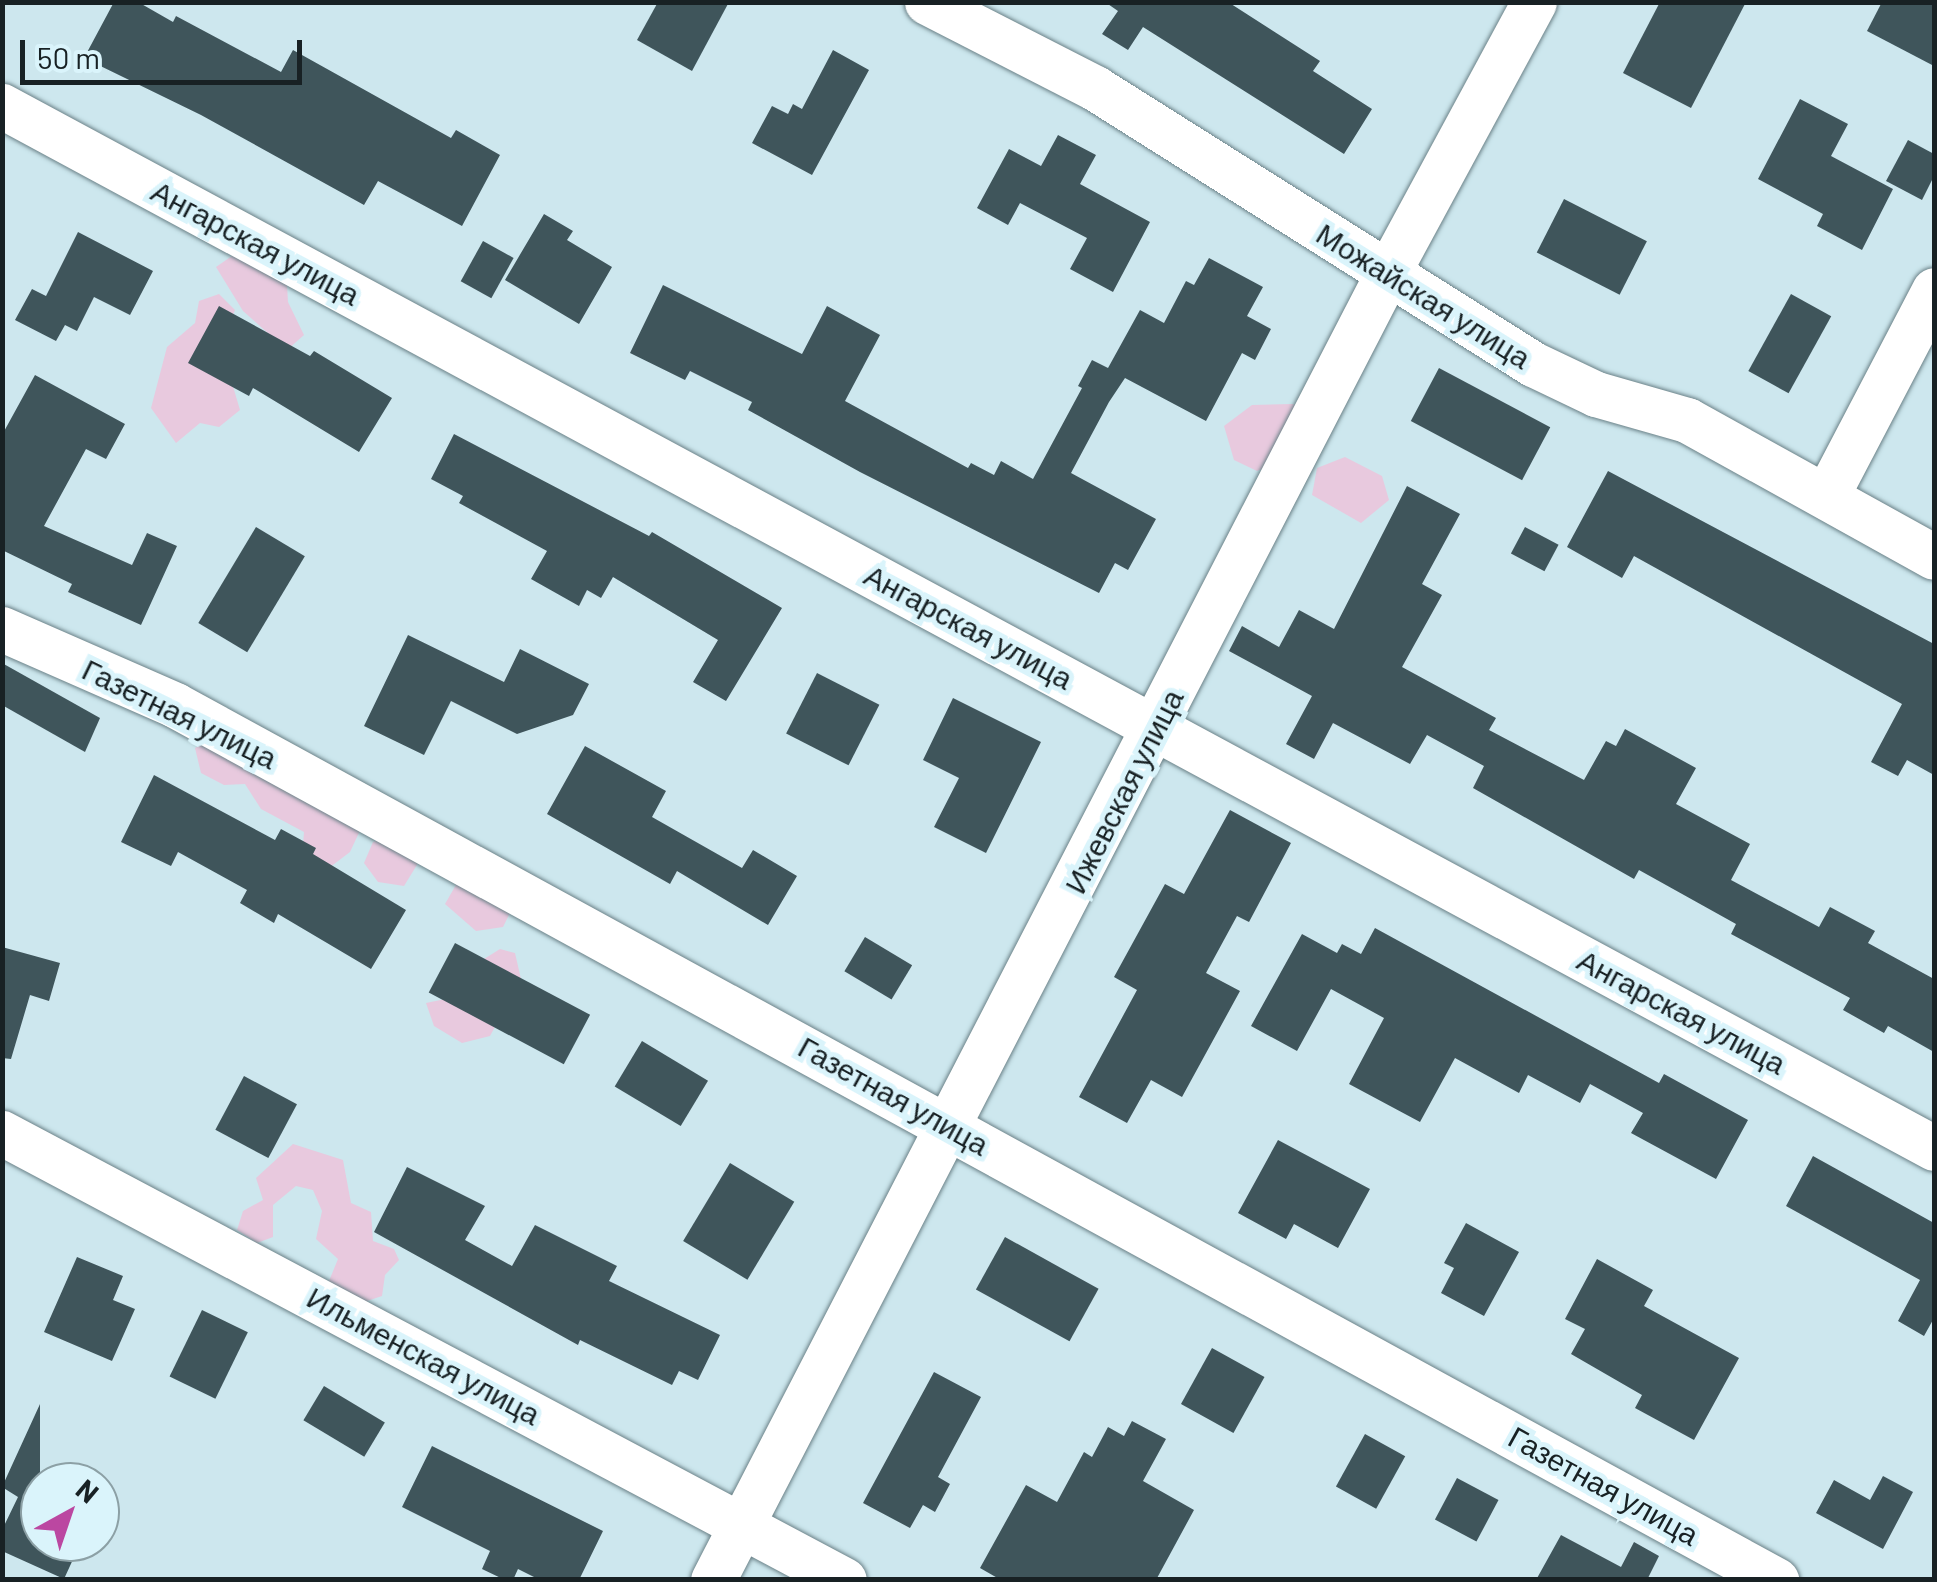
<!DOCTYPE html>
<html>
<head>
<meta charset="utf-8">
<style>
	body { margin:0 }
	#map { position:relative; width:1937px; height:1582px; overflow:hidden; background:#cde7ee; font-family:Barlow,sans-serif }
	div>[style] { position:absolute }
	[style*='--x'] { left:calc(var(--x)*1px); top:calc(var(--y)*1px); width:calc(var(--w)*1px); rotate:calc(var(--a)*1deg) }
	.green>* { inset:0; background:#e8c9de }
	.building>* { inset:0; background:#3f555b; transform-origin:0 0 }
	.roads { filter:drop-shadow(0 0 2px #6a8187) drop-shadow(0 0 2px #6a8187) }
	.minor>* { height:45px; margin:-22.5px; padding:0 22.5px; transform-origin:22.5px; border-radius:22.5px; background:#fff }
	span { translate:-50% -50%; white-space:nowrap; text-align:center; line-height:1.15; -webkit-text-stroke:10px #daf4fb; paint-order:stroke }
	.street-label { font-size:30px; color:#182124 }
	.frame { position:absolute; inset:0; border:5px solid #182124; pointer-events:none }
	.north { position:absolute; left:20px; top:1462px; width:100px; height:100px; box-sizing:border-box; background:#daf4fb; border:2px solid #8ca0a5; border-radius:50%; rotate:40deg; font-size:28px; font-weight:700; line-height:40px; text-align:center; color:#182124 }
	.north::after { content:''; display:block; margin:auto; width:35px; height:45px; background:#bb47a1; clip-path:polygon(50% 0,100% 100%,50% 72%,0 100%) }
	.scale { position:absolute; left:20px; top:40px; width:282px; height:45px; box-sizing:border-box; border:5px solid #182124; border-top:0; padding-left:12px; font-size:30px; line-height:35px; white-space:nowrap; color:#182124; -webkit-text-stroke:8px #daf4fb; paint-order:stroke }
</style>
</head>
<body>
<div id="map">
	<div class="green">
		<div style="clip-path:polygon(242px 249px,286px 268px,288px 302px,304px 335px,287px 350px,243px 311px,216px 267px)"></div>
		<div style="clip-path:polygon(219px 294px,235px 310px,221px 346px,240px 410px,219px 427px,200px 423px,176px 443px,151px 408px,167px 347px,195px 323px,199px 301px)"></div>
		<div style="clip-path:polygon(1293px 404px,1319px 422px,1309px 451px,1257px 471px,1234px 460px,1224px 426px,1252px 405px)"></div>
		<div style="clip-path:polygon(1345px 457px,1382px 476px,1389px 500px,1361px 523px,1312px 495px,1317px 468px)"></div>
		<div style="clip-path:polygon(216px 737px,364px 822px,350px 852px,313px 880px,301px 869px,304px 832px,261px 809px,245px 784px,224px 785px,201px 773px,195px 748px)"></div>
		<div style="clip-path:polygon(389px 835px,420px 860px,404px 886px,378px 882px,364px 863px,373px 842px)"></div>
		<div style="clip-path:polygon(457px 883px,512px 909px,503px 927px,476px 931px,445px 904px)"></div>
		<div style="clip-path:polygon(500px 949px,515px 953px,521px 979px,490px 1036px,462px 1043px,434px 1026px,426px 1003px,450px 998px,476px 964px)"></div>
		<div style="clip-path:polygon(293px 1144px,343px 1160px,351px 1203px,371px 1212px,373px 1241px,394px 1249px,399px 1260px,385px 1275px,382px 1296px,358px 1304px,329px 1281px,338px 1259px,316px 1239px,322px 1211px,313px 1190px,296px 1186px,273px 1205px,273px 1237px,257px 1243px,237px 1230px,243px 1211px,263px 1200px,256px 1178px)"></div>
	</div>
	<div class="building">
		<div style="clip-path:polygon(114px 2px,138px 2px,173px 22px,176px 16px,281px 72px,293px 50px,451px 138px,456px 130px,500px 155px,462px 226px,378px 181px,364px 205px,201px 115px,84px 58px)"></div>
		<div style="clip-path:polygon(658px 2px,729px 2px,692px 71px,637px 40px)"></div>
		<div style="clip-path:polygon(1105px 2px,1228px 2px,1320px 61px,1313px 71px,1372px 109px,1344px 154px,1143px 27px,1128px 50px,1102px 34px,1118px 11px)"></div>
		<div style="clip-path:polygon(1660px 2px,1746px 2px,1691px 108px,1623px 73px)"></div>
		<div style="clip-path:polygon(1882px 2px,1934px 2px,1934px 66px,1867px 31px)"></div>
		<div style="clip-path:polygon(833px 50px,869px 70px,812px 175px,752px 143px,772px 106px,788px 114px,793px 104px,802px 109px)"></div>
		<div style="clip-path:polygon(1800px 99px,1848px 124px,1831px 156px,1893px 189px,1862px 250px,1817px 226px,1823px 214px,1758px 179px)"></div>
		<div style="clip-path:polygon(1058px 135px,1096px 155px,1080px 184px,1150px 222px,1113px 292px,1070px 269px,1087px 238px,1020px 203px,1008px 225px,977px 208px,1009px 149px,1041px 166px)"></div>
		<div style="clip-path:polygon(1908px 140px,1934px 154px,1934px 176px,1922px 200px,1886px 181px)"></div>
		<div style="left:1564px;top:199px;width:93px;height:60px;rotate:27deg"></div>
		<div style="clip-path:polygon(544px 214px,573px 231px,567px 240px,612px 267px,579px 324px,505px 280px)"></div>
		<div style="clip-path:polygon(78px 232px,153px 271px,130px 315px,94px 297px,77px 331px,65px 325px,56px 341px,15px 320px,32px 289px,46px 296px)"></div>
		<div style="left:483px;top:241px;width:35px;height:46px;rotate:29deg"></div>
		<div style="clip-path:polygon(1209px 258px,1263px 287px,1247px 316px,1271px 329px,1255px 360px,1242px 353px,1206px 421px,1125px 378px,1109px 402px,1071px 473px,1156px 519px,1128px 570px,1115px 563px,1099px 593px,860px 472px,748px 410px,752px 402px,690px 371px,685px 380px,630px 353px,663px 285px,802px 354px,827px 306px,880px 335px,845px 401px,968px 468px,971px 463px,994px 475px,1001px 461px,1033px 479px,1082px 388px,1078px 386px,1092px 360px,1108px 368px,1140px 310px,1164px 323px,1186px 281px,1194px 285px)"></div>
		<div style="left:1791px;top:294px;width:46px;height:88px;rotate:29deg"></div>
		<div style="clip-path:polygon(219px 306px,310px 356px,314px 351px,392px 398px,359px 452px,253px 388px,249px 396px,188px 363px)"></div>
		<div style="left:1439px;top:368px;width:126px;height:60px;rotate:28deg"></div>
		<div style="clip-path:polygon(35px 375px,125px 424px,106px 459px,86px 449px,44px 526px,132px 565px,147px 533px,177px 546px,141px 625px,68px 592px,72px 584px,2px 550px,2px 435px)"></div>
		<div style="clip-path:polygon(454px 434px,649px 536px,652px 532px,782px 608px,726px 701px,693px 682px,718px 640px,613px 577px,601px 598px,587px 590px,579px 606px,531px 579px,547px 551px,459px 503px,463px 496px,431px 479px)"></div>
		<div style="clip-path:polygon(1608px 471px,1934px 644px,1934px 775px,1907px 760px,1898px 776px,1871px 762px,1902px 704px,1634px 556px,1622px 578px,1567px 547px)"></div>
		<div style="clip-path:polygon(1407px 486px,1460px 514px,1422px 584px,1442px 595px,1402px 667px,1496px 718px,1489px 730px,1584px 780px,1606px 741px,1616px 746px,1625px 729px,1696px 768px,1676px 804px,1750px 844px,1731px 880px,1819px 927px,1830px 907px,1875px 931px,1868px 943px,1934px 979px,1934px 1052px,1888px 1026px,1884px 1033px,1843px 1010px,1850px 998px,1731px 934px,1736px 924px,1639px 870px,1634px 879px,1473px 788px,1484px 766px,1427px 735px,1410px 764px,1333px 723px,1314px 759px,1286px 744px,1312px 696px,1229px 651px,1242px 626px,1279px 647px,1299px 610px,1334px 629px)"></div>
		<div style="left:256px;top:527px;width:57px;height:112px;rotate:31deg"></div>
		<div style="left:1525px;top:527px;width:38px;height:30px;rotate:28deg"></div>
		<div style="clip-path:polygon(408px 635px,504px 682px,520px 649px,589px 684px,573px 715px,517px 734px,451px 701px,424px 755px,364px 726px)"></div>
		<div style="clip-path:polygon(2px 663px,100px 718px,85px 752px,2px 705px)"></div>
		<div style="left:817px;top:673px;width:70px;height:68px;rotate:27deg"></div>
		<div style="clip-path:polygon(953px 698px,1041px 742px,986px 853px,934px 827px,959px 778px,923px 760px)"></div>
		<div style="clip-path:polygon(585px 746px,666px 791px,652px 817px,742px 868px,753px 850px,797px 876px,768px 925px,677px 871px,670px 884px,547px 814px)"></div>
		<div style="clip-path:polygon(154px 775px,275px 840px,281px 829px,316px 848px,313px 854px,406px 910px,371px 969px,278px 914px,274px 923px,240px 903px,247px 890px,178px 852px,171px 866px,121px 842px)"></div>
		<div style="clip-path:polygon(1230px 810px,1291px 843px,1249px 922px,1237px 916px,1206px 973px,1240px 991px,1182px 1097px,1151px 1080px,1127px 1123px,1079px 1097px,1137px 990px,1114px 977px,1165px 884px,1184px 894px)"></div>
		<div style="clip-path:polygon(1375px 928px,1659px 1083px,1664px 1074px,1748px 1120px,1716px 1179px,1631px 1133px,1643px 1113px,1590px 1084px,1580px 1103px,1528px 1075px,1519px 1093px,1455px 1058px,1420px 1122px,1349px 1084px,1384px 1018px,1331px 989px,1297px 1051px,1251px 1026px,1302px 934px,1337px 953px,1342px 944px,1361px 954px)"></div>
		<div style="left:865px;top:937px;width:55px;height:40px;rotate:31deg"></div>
		<div style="left:455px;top:943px;width:153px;height:56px;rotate:28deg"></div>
		<div style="clip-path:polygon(2px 947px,60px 963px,49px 1001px,30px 995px,11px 1059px,2px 1058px)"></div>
		<div style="left:642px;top:1041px;width:77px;height:53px;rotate:31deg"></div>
		<div style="left:244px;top:1076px;width:60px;height:61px;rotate:28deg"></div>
		<div style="clip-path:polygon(1278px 1140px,1370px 1189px,1338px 1248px,1294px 1224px,1286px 1239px,1238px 1213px)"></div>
		<div style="clip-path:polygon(1813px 1156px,1934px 1223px,1934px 1318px,1924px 1336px,1898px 1321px,1920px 1280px,1786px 1206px)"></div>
		<div style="left:730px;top:1163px;width:75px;height:91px;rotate:31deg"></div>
		<div style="clip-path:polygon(407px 1167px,485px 1206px,465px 1240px,512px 1266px,535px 1225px,617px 1266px,609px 1281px,720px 1335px,698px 1380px,679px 1371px,672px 1385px,580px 1340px,578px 1345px,374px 1232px)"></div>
		<div style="clip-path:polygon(1466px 1223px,1519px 1252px,1484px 1316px,1441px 1293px,1454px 1268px,1444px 1263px)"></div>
		<div style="left:1005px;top:1237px;width:107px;height:60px;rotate:29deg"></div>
		<div style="clip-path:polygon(77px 1257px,123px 1276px,113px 1300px,135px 1309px,112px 1361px,44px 1332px)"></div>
		<div style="clip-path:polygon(1597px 1259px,1653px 1290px,1644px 1306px,1739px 1358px,1694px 1440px,1635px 1408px,1642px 1395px,1571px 1354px,1585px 1329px,1565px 1319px)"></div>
		<div style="left:202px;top:1310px;width:51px;height:74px;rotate:26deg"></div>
		<div style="left:1212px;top:1348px;width:60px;height:64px;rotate:29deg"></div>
		<div style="clip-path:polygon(934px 1372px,981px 1397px,938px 1477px,950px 1484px,935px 1512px,923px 1505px,910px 1528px,863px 1503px)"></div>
		<div style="left:324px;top:1386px;width:71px;height:40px;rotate:31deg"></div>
		<div style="clip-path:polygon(40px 1404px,40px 1542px,81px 1542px,64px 1579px,2px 1551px,2px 1530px,18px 1497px,2px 1487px)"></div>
		<div style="clip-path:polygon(1132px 1421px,1166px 1439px,1143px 1481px,1194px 1510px,1156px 1580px,1001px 1580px,980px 1568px,1026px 1485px,1057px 1502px,1084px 1452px,1092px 1457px,1108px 1427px,1124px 1436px)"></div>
		<div style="left:1365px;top:1434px;width:46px;height:60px;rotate:29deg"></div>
		<div style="clip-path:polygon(432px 1446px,603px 1531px,579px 1580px,540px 1580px,518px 1569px,513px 1580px,505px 1580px,482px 1569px,490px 1551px,402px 1507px)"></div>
		<div style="clip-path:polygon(1883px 1476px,1913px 1492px,1883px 1549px,1816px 1513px,1834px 1480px,1870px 1500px)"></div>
		<div style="left:1457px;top:1478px;width:47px;height:47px;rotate:28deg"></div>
		<div style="clip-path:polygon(1561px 1535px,1621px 1567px,1634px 1542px,1659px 1556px,1647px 1580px,1536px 1580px)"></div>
	</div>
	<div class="roads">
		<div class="minor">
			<div style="--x:927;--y:2;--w:189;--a:27.1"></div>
			<div style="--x:1095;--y:88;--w:518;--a:32.22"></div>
			<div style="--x:1533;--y:364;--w:70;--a:25.5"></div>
			<div style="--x:1596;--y:394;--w:95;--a:15.9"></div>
			<div style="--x:1687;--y:420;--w:282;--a:29"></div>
			<div style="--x:2;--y:106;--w:2195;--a:28.34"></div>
			<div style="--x:1827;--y:495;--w:231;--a:-62.4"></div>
			<div style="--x:2;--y:629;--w:189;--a:23.7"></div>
			<div style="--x:175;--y:705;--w:1825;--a:28.66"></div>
			<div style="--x:2;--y:1133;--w:953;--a:27.96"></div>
			<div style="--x:713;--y:1580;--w:1470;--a:-62.7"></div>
			<div style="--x:1387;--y:274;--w:309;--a:-61.6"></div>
		</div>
	</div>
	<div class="street-label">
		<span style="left:256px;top:242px;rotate:28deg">Ангарская улица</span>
		<span style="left:1424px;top:295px;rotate:32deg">Можайская улица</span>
		<span style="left:969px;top:626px;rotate:28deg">Ангарская улица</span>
		<span style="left:180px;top:713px;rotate:26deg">Газетная улица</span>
		<span style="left:1123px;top:791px;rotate:-63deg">Ижевская улица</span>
		<span style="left:1682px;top:1011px;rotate:28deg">Ангарская улица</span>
		<span style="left:894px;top:1095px;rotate:29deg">Газетная улица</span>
		<span style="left:424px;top:1355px;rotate:28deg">Ильменская улица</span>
		<span style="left:1604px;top:1485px;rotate:29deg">Газетная улица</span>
	</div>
	<div class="frame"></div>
	<div class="north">N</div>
	<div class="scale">50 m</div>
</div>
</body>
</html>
